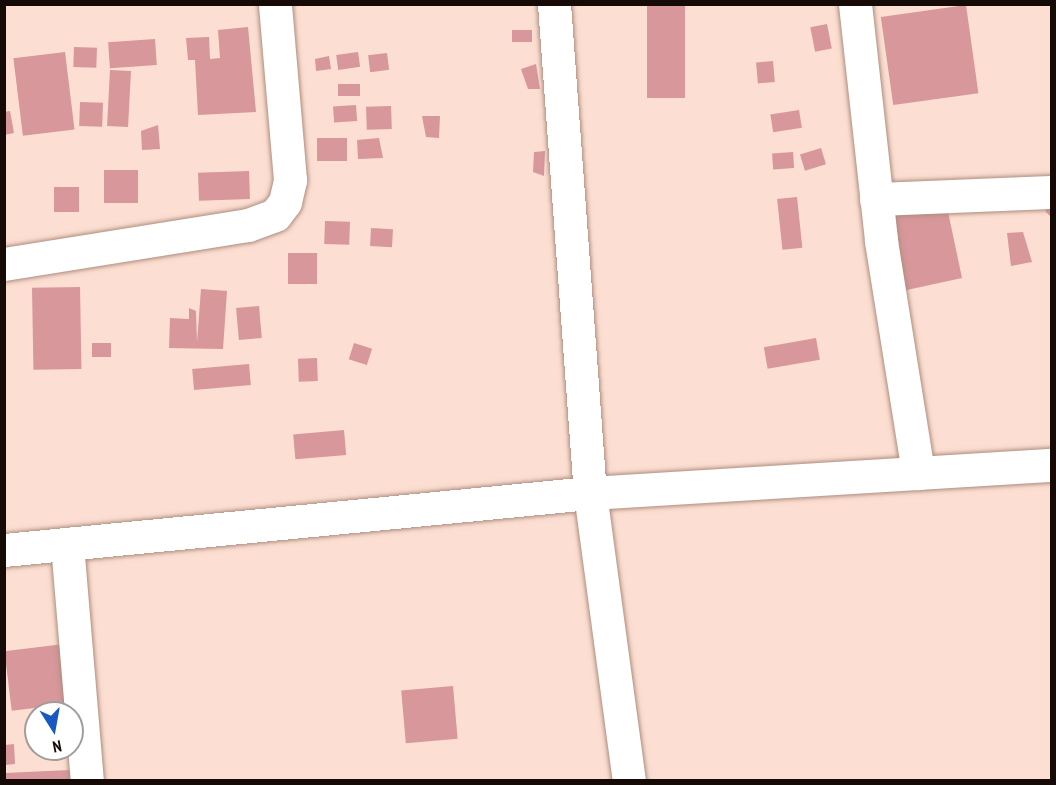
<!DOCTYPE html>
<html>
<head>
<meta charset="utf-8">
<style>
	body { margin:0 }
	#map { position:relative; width:1056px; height:785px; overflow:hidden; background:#fcded2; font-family:"PT Sans Narrow",sans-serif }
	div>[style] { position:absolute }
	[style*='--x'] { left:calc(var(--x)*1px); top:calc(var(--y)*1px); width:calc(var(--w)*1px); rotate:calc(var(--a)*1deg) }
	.building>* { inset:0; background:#d7979b; transform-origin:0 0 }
	.roads { filter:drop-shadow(0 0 2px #ae8d7f) drop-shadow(0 0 2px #ae8d7f) }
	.street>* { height:33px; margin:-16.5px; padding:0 16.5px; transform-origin:16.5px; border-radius:16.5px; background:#fff }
	.secondary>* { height:33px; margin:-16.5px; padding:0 16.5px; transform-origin:16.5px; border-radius:16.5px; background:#fff }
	span { translate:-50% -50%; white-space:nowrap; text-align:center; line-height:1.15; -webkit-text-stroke:4.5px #fff; paint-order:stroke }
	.frame { position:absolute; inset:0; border:6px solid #160a06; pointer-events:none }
	.north { position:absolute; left:24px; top:701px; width:60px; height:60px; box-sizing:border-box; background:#fff; border:2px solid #a29d9b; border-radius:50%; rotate:169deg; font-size:16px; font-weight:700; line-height:24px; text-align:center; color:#160a06 }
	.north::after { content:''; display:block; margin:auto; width:21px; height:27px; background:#1858c3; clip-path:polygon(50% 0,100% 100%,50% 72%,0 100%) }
</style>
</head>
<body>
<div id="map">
	<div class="building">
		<div style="left:647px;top:4px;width:38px;height:94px"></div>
		<div style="left:966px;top:5px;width:89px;height:86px;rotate:82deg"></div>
		<div style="left:827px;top:24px;width:25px;height:17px;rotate:79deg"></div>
		<div style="clip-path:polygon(248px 27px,256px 112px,198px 115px,195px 60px,188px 60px,186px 38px,209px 37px,210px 59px,220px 58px,218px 30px)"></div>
		<div style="left:532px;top:30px;width:12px;height:20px;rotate:90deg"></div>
		<div style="left:155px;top:39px;width:26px;height:47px;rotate:86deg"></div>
		<div style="left:74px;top:47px;width:23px;height:20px;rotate:2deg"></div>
		<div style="left:65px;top:52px;width:78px;height:52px;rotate:83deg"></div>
		<div style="left:358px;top:52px;width:15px;height:22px;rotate:82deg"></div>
		<div style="left:387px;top:53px;width:17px;height:19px;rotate:83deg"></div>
		<div style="clip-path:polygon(329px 56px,331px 69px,316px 71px,315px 59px)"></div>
		<div style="left:773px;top:61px;width:21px;height:17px;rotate:85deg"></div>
		<div style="clip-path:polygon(536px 64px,540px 89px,528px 89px,521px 69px)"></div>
		<div style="left:110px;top:70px;width:21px;height:56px;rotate:3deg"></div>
		<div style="left:360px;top:84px;width:12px;height:22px;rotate:90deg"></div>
		<div style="left:80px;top:102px;width:23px;height:24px;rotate:2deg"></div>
		<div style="left:356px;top:105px;width:16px;height:23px;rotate:86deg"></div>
		<div style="left:391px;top:106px;width:23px;height:25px;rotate:88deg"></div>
		<div style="left:799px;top:110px;width:18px;height:29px;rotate:81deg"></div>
		<div style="clip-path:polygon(10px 111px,14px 133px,4px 135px,4px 112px)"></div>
		<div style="clip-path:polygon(422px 116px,440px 116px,439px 138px,426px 137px)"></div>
		<div style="clip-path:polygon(158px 125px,160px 149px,142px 150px,141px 131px)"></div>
		<div style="left:317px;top:138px;width:30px;height:23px"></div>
		<div style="clip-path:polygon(379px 138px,383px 158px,358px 159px,357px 140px)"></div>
		<div style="left:821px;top:148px;width:17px;height:22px;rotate:73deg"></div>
		<div style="clip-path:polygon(545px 151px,544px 176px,533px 172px,534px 152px)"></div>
		<div style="left:793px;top:152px;width:16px;height:21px;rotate:86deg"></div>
		<div style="left:104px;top:170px;width:34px;height:33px"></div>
		<div style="left:249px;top:171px;width:28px;height:51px;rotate:88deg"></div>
		<div style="left:54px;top:187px;width:25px;height:25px"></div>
		<div style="clip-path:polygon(1052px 193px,1052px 218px,1046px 212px,1043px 198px)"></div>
		<div style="left:797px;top:197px;width:51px;height:20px;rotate:84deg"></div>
		<div style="clip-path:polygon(947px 207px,962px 278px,893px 293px,886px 216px)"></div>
		<div style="left:325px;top:221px;width:25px;height:23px;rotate:2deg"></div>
		<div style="left:371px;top:228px;width:22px;height:18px;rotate:3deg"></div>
		<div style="clip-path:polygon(1023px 232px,1032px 262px,1011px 266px,1007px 233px)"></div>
		<div style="left:288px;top:253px;width:29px;height:31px"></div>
		<div style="left:80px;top:287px;width:82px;height:48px;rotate:89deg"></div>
		<div style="clip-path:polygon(201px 289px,227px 291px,223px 349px,169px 348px,170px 318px,189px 319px,189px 308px,196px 311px,197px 342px)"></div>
		<div style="left:259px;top:306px;width:32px;height:23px;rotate:85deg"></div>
		<div style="left:816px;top:338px;width:22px;height:53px;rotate:80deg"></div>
		<div style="left:92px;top:343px;width:19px;height:14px"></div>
		<div style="left:354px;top:343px;width:19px;height:17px;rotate:18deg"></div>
		<div style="left:317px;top:358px;width:23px;height:19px;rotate:88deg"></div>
		<div style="left:249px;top:364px;width:21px;height:57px;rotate:85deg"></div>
		<div style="left:344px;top:430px;width:25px;height:51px;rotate:85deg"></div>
		<div style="left:64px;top:644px;width:60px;height:60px;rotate:83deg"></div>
		<div style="left:453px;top:686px;width:53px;height:52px;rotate:85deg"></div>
		<div style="clip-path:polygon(14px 744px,15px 764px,5px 765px,5px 745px)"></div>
		<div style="clip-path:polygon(70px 770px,70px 780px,5px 780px,5px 773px)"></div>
	</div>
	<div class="roads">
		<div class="street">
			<div style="--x:855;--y:4;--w:238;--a:83.7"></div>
			<div style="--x:881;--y:241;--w:235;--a:80.9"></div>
			<div style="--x:876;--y:199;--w:176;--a:-2.3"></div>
			<div style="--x:4;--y:264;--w:247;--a:-9.1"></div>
			<div style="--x:248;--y:225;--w:29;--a:-20"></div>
			<div style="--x:275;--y:215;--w:16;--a:-52"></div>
			<div style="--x:285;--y:202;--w:23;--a:-77"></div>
			<div style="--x:290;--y:180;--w:177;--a:-94.9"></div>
			<div style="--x:67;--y:544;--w:237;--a:85.2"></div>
			<div style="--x:4;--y:550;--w:589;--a:-5.56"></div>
			<div style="--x:590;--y:493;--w:463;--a:-3.5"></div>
		</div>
		<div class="secondary">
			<div style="--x:554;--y:4;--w:490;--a:85.8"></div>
			<div style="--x:590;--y:493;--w:290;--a:82.3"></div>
		</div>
	</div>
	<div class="frame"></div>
	<div class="north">N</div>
</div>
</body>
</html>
